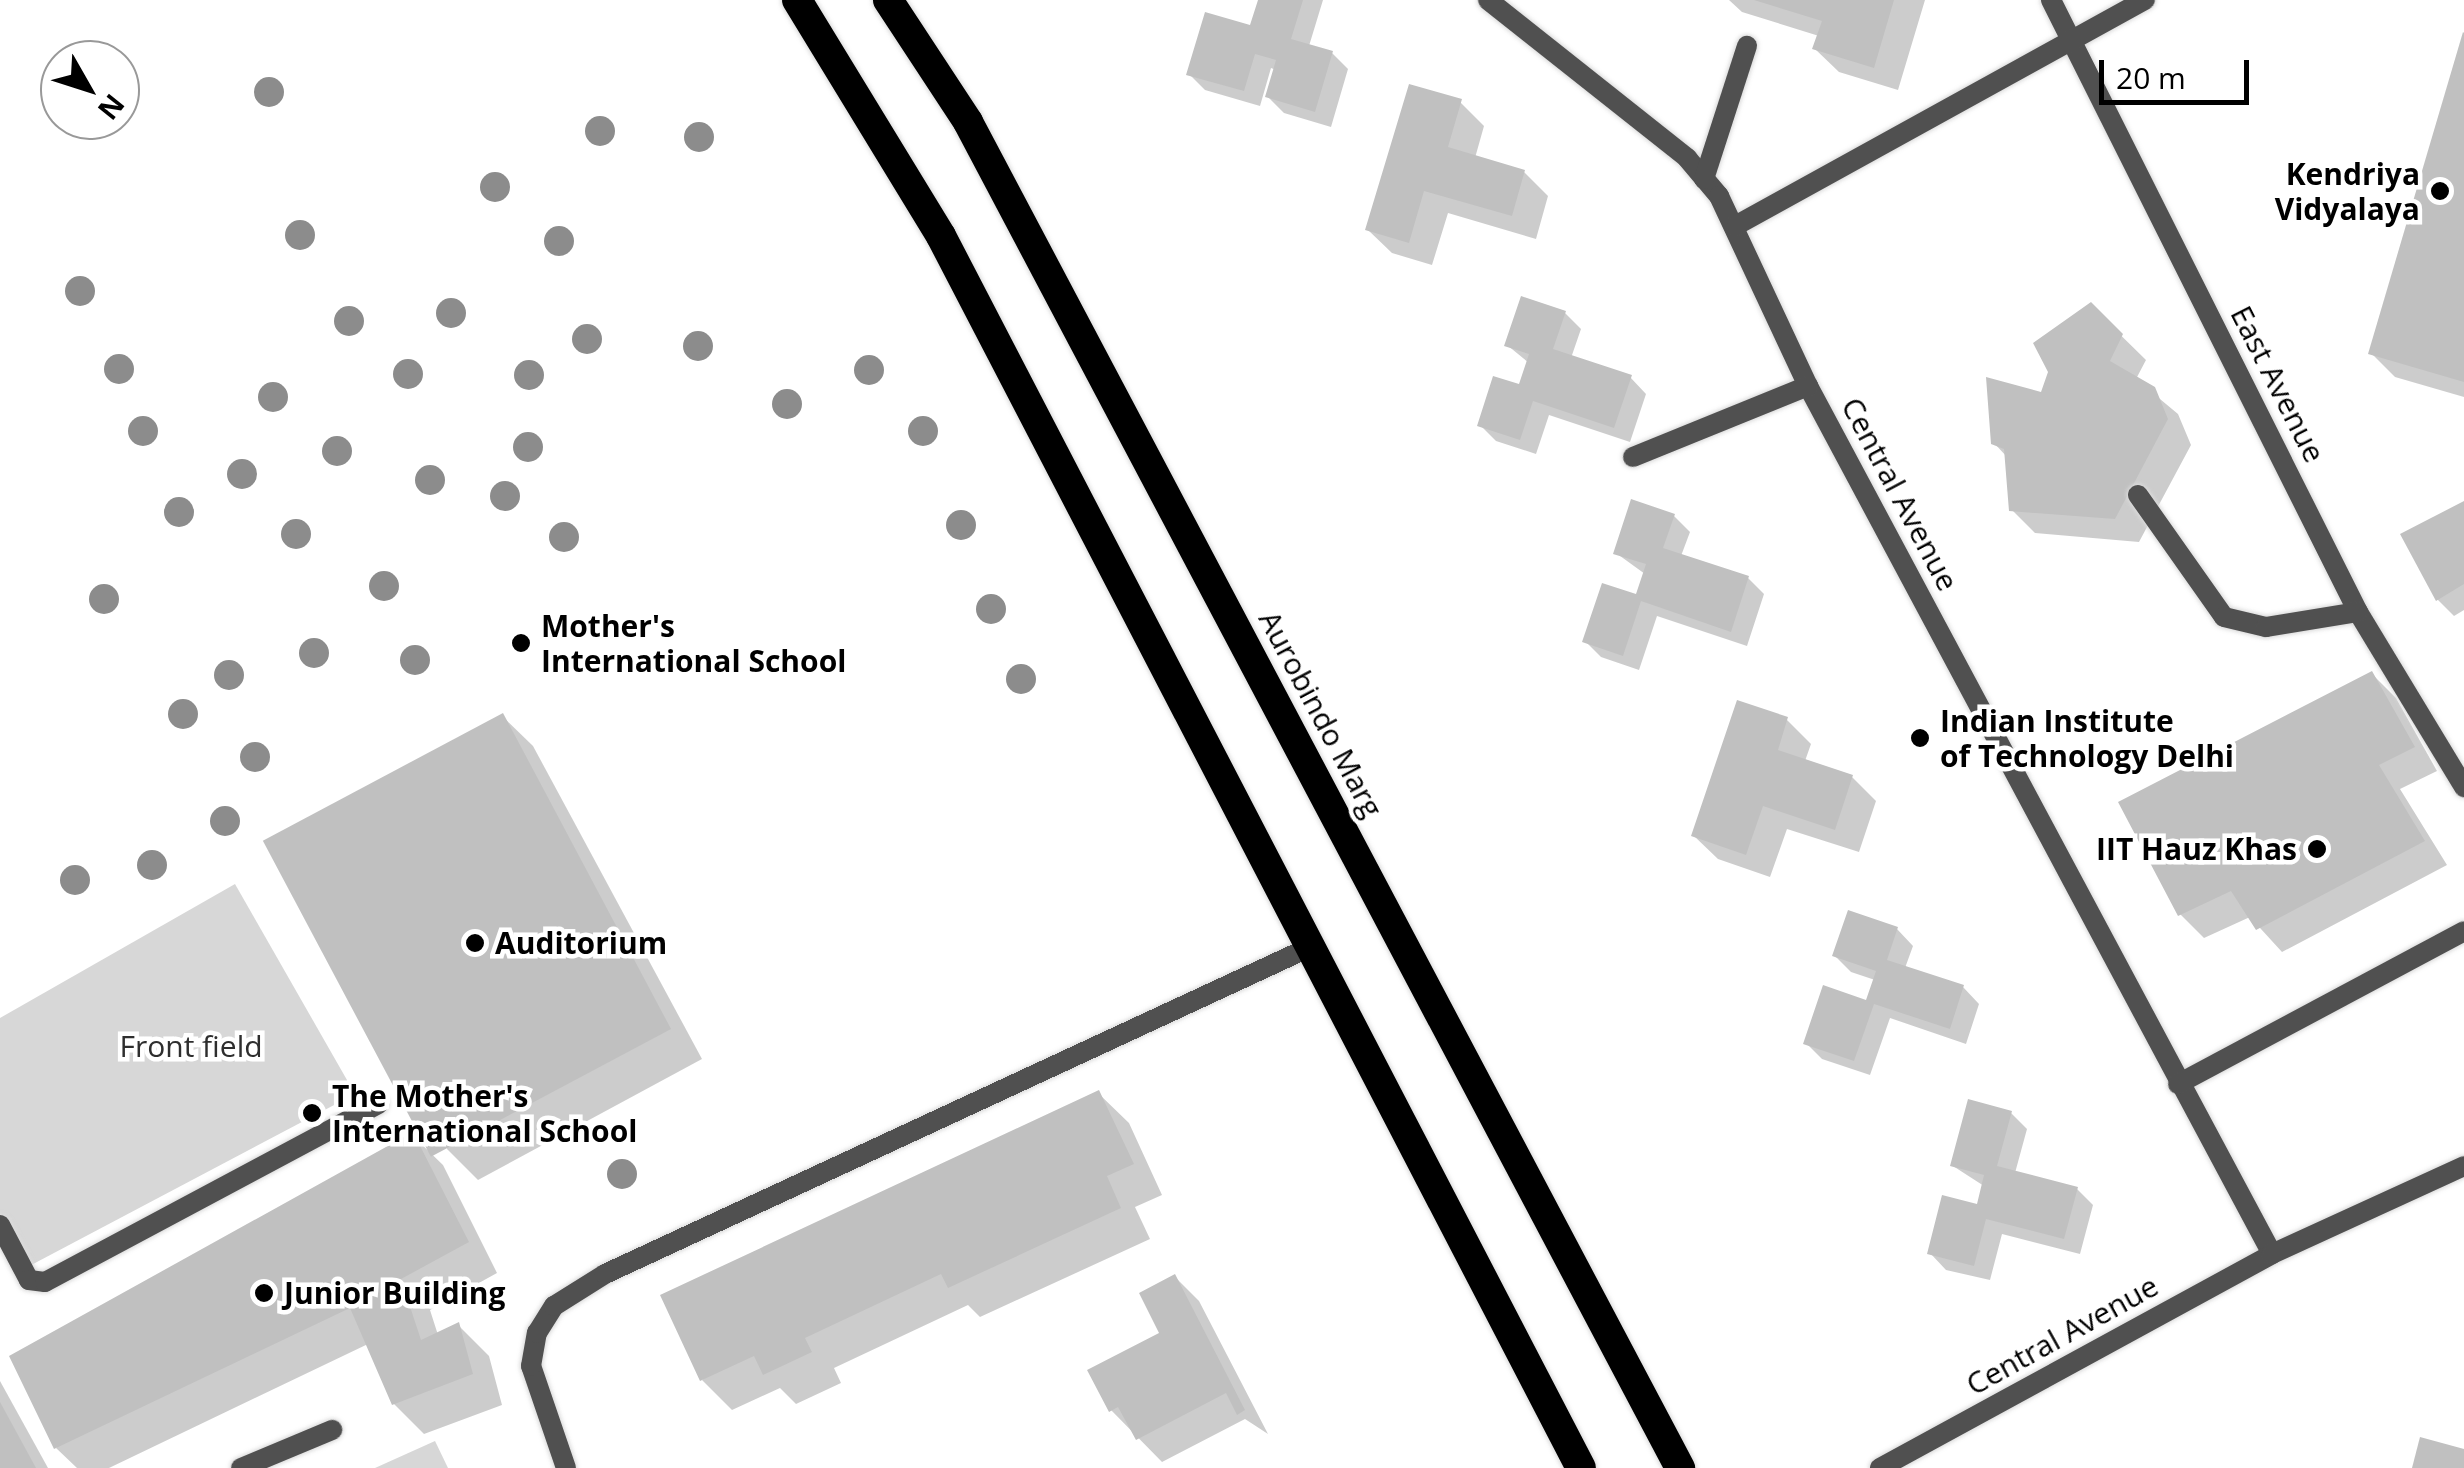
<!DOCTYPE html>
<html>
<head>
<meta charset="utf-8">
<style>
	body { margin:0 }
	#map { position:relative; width:2464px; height:1468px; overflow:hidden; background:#fff; font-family:"Open Sans",sans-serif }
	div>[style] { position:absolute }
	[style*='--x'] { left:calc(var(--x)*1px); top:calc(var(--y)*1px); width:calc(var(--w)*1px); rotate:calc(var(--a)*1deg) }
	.green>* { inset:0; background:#d7d7d7 }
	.shadow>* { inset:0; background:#0003 }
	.building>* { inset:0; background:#c0c0c0; transform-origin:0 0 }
	.roads { filter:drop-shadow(0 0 2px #dbdbdb) drop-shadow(0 0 2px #dbdbdb) }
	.lane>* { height:20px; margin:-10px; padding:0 10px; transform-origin:10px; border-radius:10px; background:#505050 }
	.street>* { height:20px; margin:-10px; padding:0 10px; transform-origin:10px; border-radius:10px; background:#505050 }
	.highway>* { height:30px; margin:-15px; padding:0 15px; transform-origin:15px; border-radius:15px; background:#000 }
	.trees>* { width:30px; height:30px; margin:-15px; border-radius:50%; background:#8c8c8c }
	.dots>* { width:28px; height:28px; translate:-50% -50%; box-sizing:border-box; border:5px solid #fff; border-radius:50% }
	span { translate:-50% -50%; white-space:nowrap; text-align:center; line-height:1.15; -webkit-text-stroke:9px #fff; paint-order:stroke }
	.poi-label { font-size:30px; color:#000; font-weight:700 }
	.right { translate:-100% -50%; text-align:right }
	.left { translate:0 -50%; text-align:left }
	.street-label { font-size:30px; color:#000 }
	.park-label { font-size:30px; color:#2e2e2e }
	.north { position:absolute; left:40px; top:40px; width:100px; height:100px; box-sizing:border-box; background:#fff; border:2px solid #999; border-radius:50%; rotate:129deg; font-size:28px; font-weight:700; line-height:40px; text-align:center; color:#000 }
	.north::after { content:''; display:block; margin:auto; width:35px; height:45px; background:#000; clip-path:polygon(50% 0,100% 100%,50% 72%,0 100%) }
	.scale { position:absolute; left:2099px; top:60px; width:150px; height:45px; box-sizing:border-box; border:5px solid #000; border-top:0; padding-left:12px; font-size:30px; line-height:35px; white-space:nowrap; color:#000; -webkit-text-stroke:8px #fff; paint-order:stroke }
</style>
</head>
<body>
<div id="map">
	<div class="green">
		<div style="clip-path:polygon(235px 884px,355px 1094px,18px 1272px,0 1239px,0 1018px)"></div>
		<div style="clip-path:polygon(435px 1441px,448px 1468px,375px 1468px)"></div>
	</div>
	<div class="shadow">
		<div style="clip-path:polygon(1260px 0,1323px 0,1309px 46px,1332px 53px,1348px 69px,1331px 127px,1284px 113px,1268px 97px,1276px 70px,1271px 68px,1260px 106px,1205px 90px,1189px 74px,1252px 28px)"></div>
		<div style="clip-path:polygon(1729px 0,1925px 0,1898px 90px,1839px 72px,1815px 49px,1819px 36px,1742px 12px)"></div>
		<div style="clip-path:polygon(2464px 38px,2464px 397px,2395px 377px,2371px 353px)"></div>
		<div style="clip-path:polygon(1460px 102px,1484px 126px,1475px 158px,1524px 172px,1548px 196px,1536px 239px,1448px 213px,1432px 265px,1392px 253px,1368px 230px)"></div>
		<div style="clip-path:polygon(2090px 305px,2146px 360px,2136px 379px,2178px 414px,2191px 445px,2139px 542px,2035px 533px,2011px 509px,2007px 457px,1994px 443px,2043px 395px)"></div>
		<div style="clip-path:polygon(1565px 313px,1581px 329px,1571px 358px,1630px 377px,1646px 394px,1630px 442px,1549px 415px,1536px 454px,1496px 441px,1480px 425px,1520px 388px,1529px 363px,1507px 345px)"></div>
		<div style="clip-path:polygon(2464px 504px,2464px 610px,2454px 616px,2438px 600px,2404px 535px)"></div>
		<div style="clip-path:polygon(1674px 516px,1690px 532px,1681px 556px,1748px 578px,1764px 594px,1747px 646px,1657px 616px,1639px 670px,1601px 657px,1585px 641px,1637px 597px,1645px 574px,1616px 553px)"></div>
		<div style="clip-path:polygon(2372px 674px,2396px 698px,2437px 771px,2400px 789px,2447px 865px,2282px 952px,2250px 917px,2204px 938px,2180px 914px)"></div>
		<div style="clip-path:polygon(502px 716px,533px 746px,702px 1059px,478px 1180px,447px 1149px)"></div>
		<div style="clip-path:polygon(1787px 720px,1811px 744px,1805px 761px,1852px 777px,1876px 801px,1859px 852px,1787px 829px,1770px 877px,1718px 859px,1694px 836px)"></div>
		<div style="clip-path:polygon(1897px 929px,1913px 946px,1905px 968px,1963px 987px,1979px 1004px,1966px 1044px,1890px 1018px,1870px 1075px,1822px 1059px,1806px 1043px,1868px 1003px,1875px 980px,1851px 972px,1835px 956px)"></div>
		<div style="clip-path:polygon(1098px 1093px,1129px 1123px,1162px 1195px,1135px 1207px,1150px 1239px,980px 1317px,968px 1305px,834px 1368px,841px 1383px,796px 1404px,780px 1388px,732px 1410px,702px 1380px)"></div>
		<div style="clip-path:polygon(2011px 1113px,2027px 1129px,2015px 1173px,2077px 1189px,2093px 1205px,2080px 1254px,2002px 1234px,1990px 1280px,1946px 1270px,1930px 1253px,1979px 1207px,1984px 1186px,1953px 1166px)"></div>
		<div style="clip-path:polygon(412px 1135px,443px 1165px,497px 1273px,430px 1310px,438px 1335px,458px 1325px,489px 1356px,502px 1405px,424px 1434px,394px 1404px,368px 1344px,109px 1468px,77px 1468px,56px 1448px)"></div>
		<div style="clip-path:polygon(1175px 1277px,1199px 1301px,1268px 1434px,1245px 1419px,1162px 1462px,1111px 1410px,1162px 1334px)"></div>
		<div style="clip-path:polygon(0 1381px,48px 1468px,0 1468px)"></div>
	</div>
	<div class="building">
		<div style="clip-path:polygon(1258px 0,1303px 0,1291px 39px,1333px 51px,1315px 112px,1265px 97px,1276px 60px,1255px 54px,1244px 91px,1186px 75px,1205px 12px,1250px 25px)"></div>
		<div style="clip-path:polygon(1754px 0,1894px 0,1874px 68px,1812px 49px,1822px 21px)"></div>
		<div style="clip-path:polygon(2463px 32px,2464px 33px,2464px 382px,2368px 354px)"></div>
		<div style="clip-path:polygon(1409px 84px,1462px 99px,1448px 147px,1525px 170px,1512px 216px,1424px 191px,1409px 243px,1365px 230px)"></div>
		<div style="clip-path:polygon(1521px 296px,1566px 311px,1553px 349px,1632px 375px,1614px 428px,1533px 401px,1520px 440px,1477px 426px,1493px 376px,1519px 384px,1529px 354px,1504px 346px)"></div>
		<div style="clip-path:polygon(2091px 302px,2123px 334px,2110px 361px,2155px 387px,2168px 419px,2115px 519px,2009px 511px,2004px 449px,1991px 444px,1986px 377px,2041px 392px,2048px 372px,2033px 343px)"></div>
		<div style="clip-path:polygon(1631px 499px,1675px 514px,1663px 548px,1749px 576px,1731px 632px,1641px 601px,1623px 656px,1582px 642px,1602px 583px,1636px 594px,1646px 564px,1613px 554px)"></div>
		<div style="clip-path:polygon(2464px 501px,2464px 584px,2436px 601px,2400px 534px)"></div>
		<div style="clip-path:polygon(2372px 671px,2415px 747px,2379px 765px,2425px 841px,2256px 930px,2231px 891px,2178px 916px,2118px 802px)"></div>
		<div style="clip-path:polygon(1737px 700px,1788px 717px,1778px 750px,1853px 775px,1835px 830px,1763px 806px,1746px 855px,1691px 836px)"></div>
		<div style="left:503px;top:713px;width:358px;height:272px;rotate:62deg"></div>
		<div style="clip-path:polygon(1848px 910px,1898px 927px,1887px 960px,1964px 985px,1950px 1029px,1874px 1004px,1854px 1061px,1803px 1044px,1823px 985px,1866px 1000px,1876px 971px,1832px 956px)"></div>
		<div style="clip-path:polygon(1099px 1090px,1134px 1164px,1107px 1176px,1121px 1208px,948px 1288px,941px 1274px,805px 1338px,812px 1352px,763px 1375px,754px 1356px,700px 1381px,660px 1295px)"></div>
		<div style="clip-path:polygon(1968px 1099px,2012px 1111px,1997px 1166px,2078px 1187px,2064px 1239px,1986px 1219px,1974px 1266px,1927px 1254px,1942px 1195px,1977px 1204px,1984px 1175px,1950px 1166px)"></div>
		<div style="clip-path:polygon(413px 1132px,469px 1242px,401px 1279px,421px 1340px,459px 1322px,473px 1374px,392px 1405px,350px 1308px,54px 1449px,9px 1356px)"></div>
		<div style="clip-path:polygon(1175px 1274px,1245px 1410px,1237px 1415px,1226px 1393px,1136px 1440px,1118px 1407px,1109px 1412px,1087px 1370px,1159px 1333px,1139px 1293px)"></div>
		<div style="clip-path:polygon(0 1402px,36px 1468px,0 1468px)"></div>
		<div style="clip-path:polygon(2420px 1437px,2464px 1449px,2464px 1468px,2412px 1468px)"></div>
	</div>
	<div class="roads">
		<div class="lane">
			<div style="--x:1488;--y:0;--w:254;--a:38.4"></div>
			<div style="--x:1687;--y:158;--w:50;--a:49.9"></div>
			<div style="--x:1719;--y:196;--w:210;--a:64.9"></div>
			<div style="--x:1808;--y:386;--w:984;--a:61.87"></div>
			<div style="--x:2051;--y:0;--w:685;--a:63.36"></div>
			<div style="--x:2358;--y:612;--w:205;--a:58.8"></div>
			<div style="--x:1704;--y:179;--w:140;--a:-72.1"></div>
			<div style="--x:1737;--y:225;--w:466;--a:-28.9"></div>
			<div style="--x:1633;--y:457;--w:189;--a:-22.1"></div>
			<div style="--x:2138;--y:495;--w:149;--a:54.8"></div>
			<div style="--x:2224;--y:617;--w:43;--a:13.4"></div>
			<div style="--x:2266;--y:627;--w:93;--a:-9.3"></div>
			<div style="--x:2178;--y:1084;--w:324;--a:-28.1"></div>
			<div style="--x:0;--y:1225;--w:62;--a:62.2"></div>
			<div style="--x:29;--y:1280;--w:16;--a:7"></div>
			<div style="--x:45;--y:1282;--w:378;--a:-28.1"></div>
			<div style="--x:1880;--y:1468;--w:447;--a:-28.6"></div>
			<div style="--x:2272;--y:1254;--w:211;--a:-24.6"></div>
		</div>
		<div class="street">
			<div style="--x:241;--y:1468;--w:99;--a:-22.7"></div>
			<div style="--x:566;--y:1468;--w:108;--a:-108.9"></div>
			<div style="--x:531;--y:1366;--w:34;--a:-80"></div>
			<div style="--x:537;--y:1333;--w:32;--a:-58"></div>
			<div style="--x:554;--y:1306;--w:60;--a:-32.1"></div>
			<div style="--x:605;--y:1274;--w:777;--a:-24.88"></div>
		</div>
		<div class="highway">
			<div style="--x:797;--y:0;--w:276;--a:58.6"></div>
			<div style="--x:941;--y:236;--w:1388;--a:62.55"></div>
			<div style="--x:888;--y:0;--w:146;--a:56.7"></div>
			<div style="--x:968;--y:122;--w:1523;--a:62.12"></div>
		</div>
	</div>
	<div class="trees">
		<div style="left:269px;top:92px"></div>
		<div style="left:600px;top:131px"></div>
		<div style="left:699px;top:137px"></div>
		<div style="left:495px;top:187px"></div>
		<div style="left:300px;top:235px"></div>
		<div style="left:559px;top:241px"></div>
		<div style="left:80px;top:291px"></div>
		<div style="left:451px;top:313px"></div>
		<div style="left:349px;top:321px"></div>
		<div style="left:587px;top:339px"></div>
		<div style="left:698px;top:346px"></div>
		<div style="left:119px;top:369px"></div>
		<div style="left:869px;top:370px"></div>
		<div style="left:408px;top:374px"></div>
		<div style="left:529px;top:375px"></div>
		<div style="left:273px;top:397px"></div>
		<div style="left:787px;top:404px"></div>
		<div style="left:143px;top:431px"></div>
		<div style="left:923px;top:431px"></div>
		<div style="left:528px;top:447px"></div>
		<div style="left:337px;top:451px"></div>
		<div style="left:242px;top:474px"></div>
		<div style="left:430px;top:480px"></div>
		<div style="left:505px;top:496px"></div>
		<div style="left:179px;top:512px"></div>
		<div style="left:961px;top:525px"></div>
		<div style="left:296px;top:534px"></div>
		<div style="left:564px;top:537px"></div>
		<div style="left:384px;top:586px"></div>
		<div style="left:104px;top:599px"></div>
		<div style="left:991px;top:609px"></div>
		<div style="left:314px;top:653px"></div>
		<div style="left:415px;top:660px"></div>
		<div style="left:229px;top:675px"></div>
		<div style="left:1021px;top:679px"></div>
		<div style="left:183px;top:714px"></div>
		<div style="left:255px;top:757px"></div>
		<div style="left:225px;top:821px"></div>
		<div style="left:152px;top:865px"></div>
		<div style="left:75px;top:880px"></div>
		<div style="left:622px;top:1174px"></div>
	</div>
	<div class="dots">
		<div style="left:2440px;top:191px;background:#000"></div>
		<div style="left:521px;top:643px;background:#000"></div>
		<div style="left:1920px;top:738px;background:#000"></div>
		<div style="left:2317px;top:849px;background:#000"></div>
		<div style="left:475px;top:943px;background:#000"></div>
		<div style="left:312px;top:1113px;background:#000"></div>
		<div style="left:264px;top:1293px;background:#000"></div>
	</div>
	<div class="poi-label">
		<span class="right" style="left:2420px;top:191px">Kendriya<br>Vidyalaya</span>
		<span class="left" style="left:541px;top:643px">Mother's<br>International School</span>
		<span class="left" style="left:1940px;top:738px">Indian Institute<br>of Technology Delhi</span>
		<span class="right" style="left:2297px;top:849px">IIT Hauz Khas</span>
		<span class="left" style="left:495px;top:943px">Auditorium</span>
		<span class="left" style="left:332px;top:1113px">The Mother's<br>International School</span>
		<span class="left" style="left:284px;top:1293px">Junior Building</span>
	</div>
	<div class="street-label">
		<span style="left:2278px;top:384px;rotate:63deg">East Avenue</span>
		<span style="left:1900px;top:494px;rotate:62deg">Central Avenue</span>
		<span style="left:1321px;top:714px;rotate:62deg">Aurobindo Marg</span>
		<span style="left:2062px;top:1335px;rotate:-29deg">Central Avenue</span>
	</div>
	<div class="park-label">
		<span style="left:191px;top:1046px">Front field</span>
	</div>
	<div class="north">N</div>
	<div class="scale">20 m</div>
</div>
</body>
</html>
